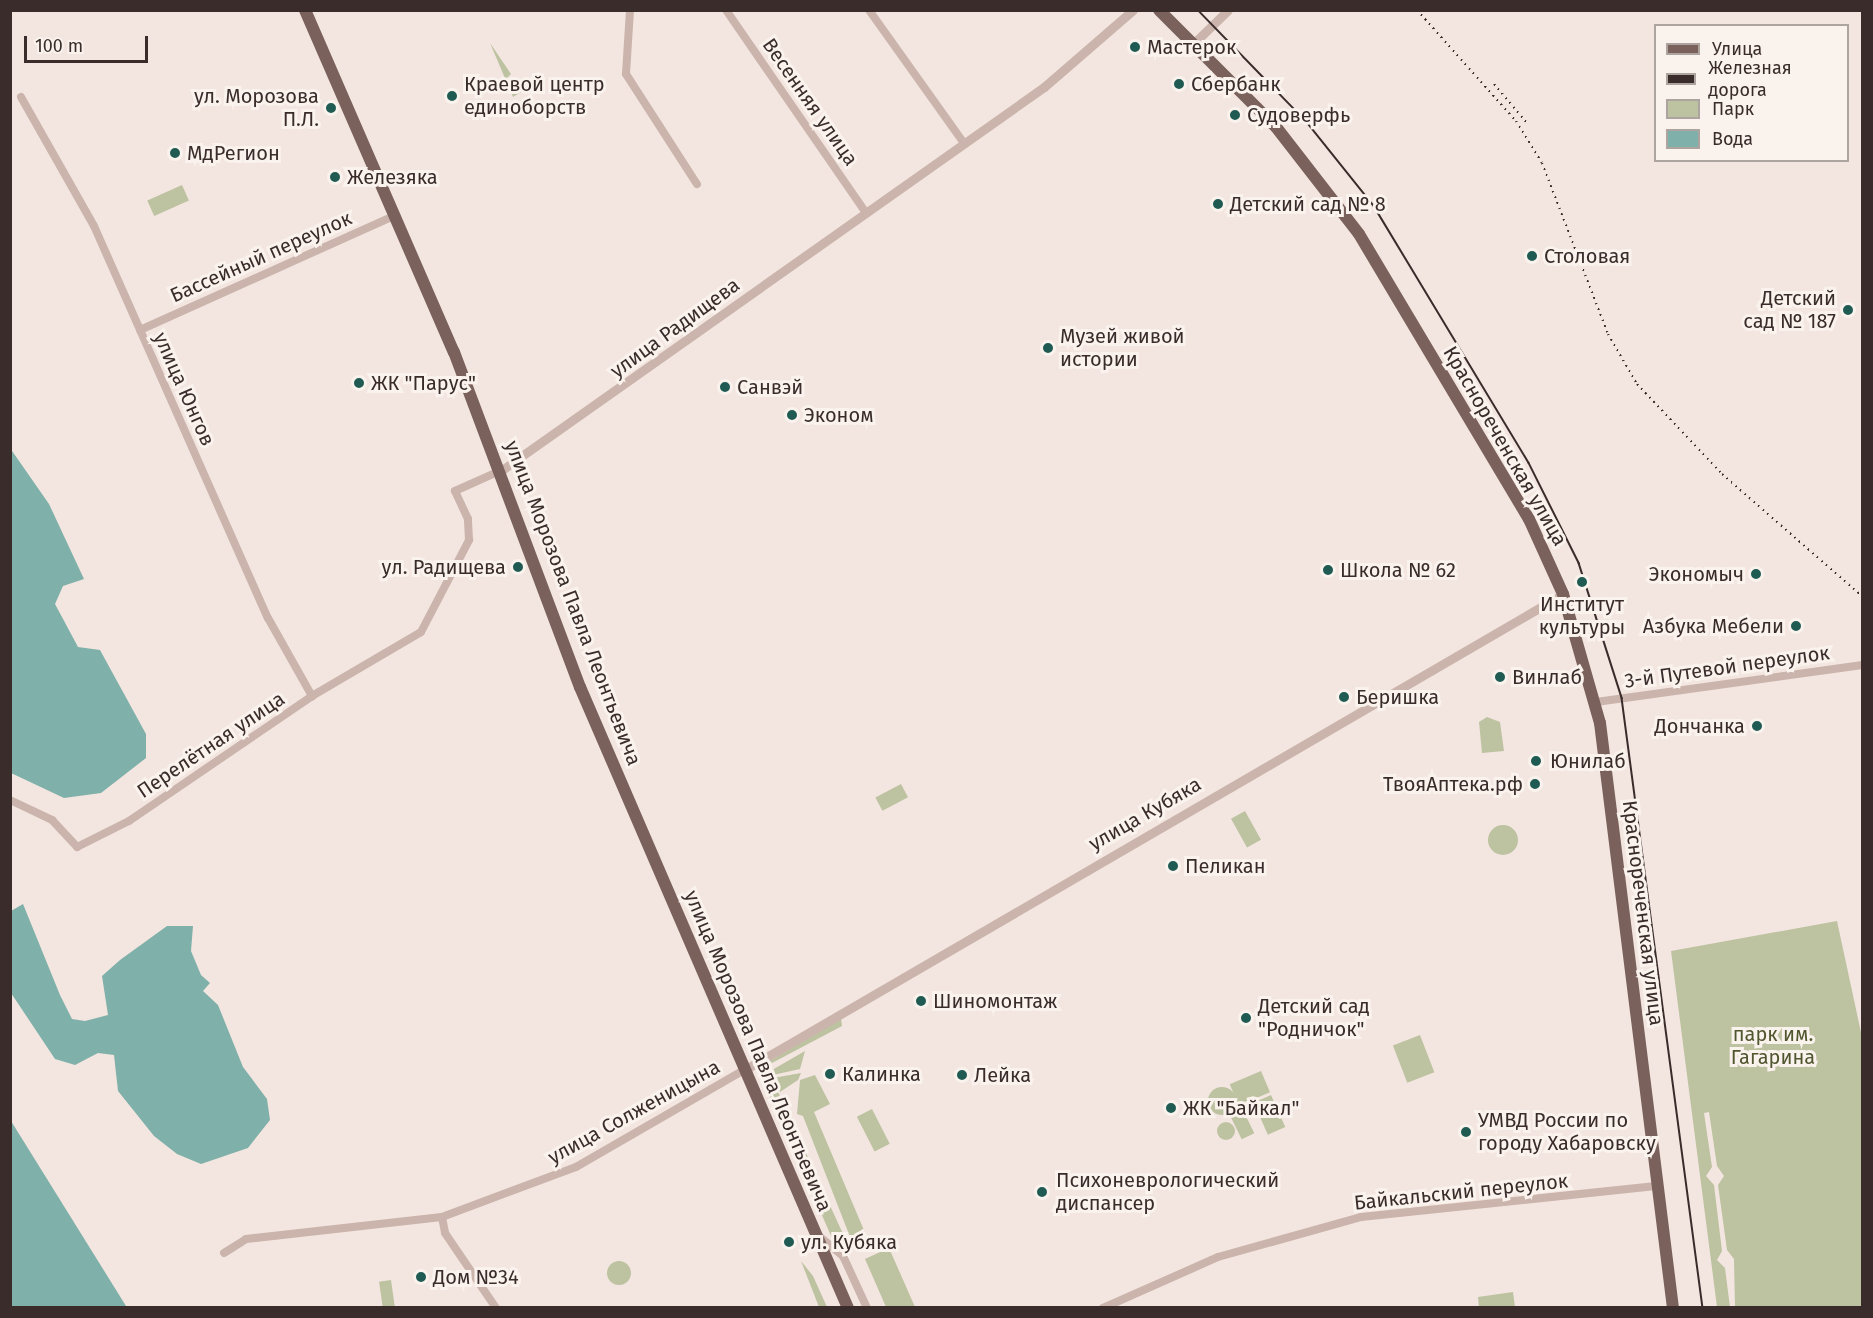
<!DOCTYPE html>
<html>
<head>
<meta charset="utf-8">
<style>
	body { margin:0 }
	#map { position:relative; width:1873px; height:1318px; overflow:hidden; background:#f3e6e0; font-family:"Fira Sans",sans-serif }
	div>[style] { position:absolute }
	[style*='--x'] { left:calc(var(--x)*1px); top:calc(var(--y)*1px); width:calc(var(--w)*1px); rotate:calc(var(--a)*1deg) }
	.green>* { inset:0; background:#bdc2a0; transform-origin:0 0 }
	.round { border-radius:50% }
	.water>* { inset:0; background:#7fb0a9 }
	.minor>* { height:8px; margin:-4px; padding:0 4px; transform-origin:4px; border-radius:4px; background:#cbb4ac }
	.tertiary>* { height:9px; margin:-4.5px; padding:0 4.5px; transform-origin:4.5px; border-radius:4.5px; background:#cbb4ac }
	.primary>* { height:12px; margin:-6px; padding:0 6px; transform-origin:6px; border-radius:6px; background:#7b615c }
	.tram>* { height:1.5px; margin:-0.75px; padding:0 0.75px; transform-origin:0.75px; border-radius:0.75px; background:#392c2b }
	.rail>* { height:2px; margin-top:-1px; transform-origin:0; background:repeating-linear-gradient(90deg,#392c2b 0 1.5px,transparent 0 6px) }
	.dots>* { width:16px; height:16px; translate:-50% -50%; box-sizing:border-box; border:3px solid #faf2ed; border-radius:50% }
	span { translate:-50% -50%; white-space:nowrap; text-align:center; line-height:1.15; -webkit-text-stroke:6px #faf2ed; paint-order:stroke }
	.poi-label { font-size:20px; color:#392c2b }
	.left { translate:0 -50%; text-align:left }
	.right { translate:-100% -50%; text-align:right }
	.street-label { font-size:20px; color:#392c2b }
	.park-label { font-size:20px; color:#50572f }
	.frame { position:absolute; inset:0; border:12px solid #392c2b; pointer-events:none }
	.legend { position:absolute; left:1654px; top:24px; width:195px; height:138px; box-sizing:border-box; background:#faf2ed; border:2px solid #ada39f; margin:0; padding:8px 10px; list-style:none; font-size:18px; color:#392c2b }
	.legend li { display:flex; align-items:center; gap:12px; height:30px }
	.legend b { width:30px; border:2px solid #ada39f }
	.scale { position:absolute; left:24px; top:36px; width:124px; height:27px; box-sizing:border-box; border:3px solid #392c2b; border-top:0; padding-left:8px; font-size:18px; line-height:21px; white-space:nowrap; color:#392c2b; -webkit-text-stroke:4px #faf2ed; paint-order:stroke }
</style>
</head>
<body>
<div id="map">
	<div class="green">
		<div style="clip-path:polygon(490px 43px,511px 74px,506px 79px,523px 91px,513px 97px)"></div>
		<div style="left:182px;top:185px;width:17px;height:38px;rotate:66deg"></div>
		<div style="clip-path:polygon(1487px 717px,1500px 722px,1504px 751px,1482px 753px,1479px 722px)"></div>
		<div style="left:901px;top:784px;width:15px;height:29px;rotate:62deg"></div>
		<div style="left:1245px;top:811px;width:33px;height:16px;rotate:61deg"></div>
		<div class="round" style="left:1488px;top:825px;width:30px;height:30px"></div>
		<div style="clip-path:polygon(1837px 921px,1862px 1037px,1862px 1307px,1735px 1307px,1734px 1259px,1727px 1250px,1718px 1185px,1724px 1176px,1717px 1166px,1709px 1112px,1704px 1113px,1712px 1167px,1706px 1176px,1714px 1185px,1722px 1251px,1717px 1260px,1725px 1268px,1730px 1307px,1717px 1307px,1671px 951px)"></div>
		<div style="clip-path:polygon(841px 1018px,842px 1026px,772px 1063px,770px 1061px)"></div>
		<div style="left:1420px;top:1035px;width:40px;height:29px;rotate:69deg"></div>
		<div style="clip-path:polygon(805px 1051px,800px 1069px,773px 1075px,772px 1070px)"></div>
		<div style="left:1261px;top:1071px;width:23px;height:34px;rotate:67deg"></div>
		<div style="clip-path:polygon(801px 1073px,798px 1080px,780px 1092px,773px 1078px)"></div>
		<div style="clip-path:polygon(815px 1075px,830px 1104px,814px 1112px,866px 1235px,852px 1242px,803px 1116px,797px 1114px,800px 1080px)"></div>
		<div style="clip-path:polygon(773px 1081px,849px 1247px,839px 1250px,835px 1245px,764px 1083px)"></div>
		<div class="round" style="left:1208px;top:1087px;width:28px;height:28px"></div>
		<div style="left:1271px;top:1095px;width:35px;height:19px;rotate:66deg"></div>
		<div style="left:1242px;top:1108px;width:28px;height:14px;rotate:64deg"></div>
		<div style="left:872px;top:1109px;width:39px;height:17px;rotate:63deg"></div>
		<div class="round" style="left:1217px;top:1122px;width:18px;height:18px"></div>
		<div style="clip-path:polygon(889px 1248px,915px 1307px,886px 1307px,865px 1259px)"></div>
		<div class="round" style="left:607px;top:1261px;width:24px;height:24px"></div>
		<div style="clip-path:polygon(801px 1261px,813px 1276px,827px 1307px,819px 1307px)"></div>
		<div style="left:391px;top:1280px;width:27px;height:12px;rotate:82deg"></div>
		<div style="clip-path:polygon(1513px 1292px,1515px 1307px,1479px 1307px,1478px 1297px)"></div>
	</div>
	<div class="water">
		<div style="clip-path:polygon(10px 448px,49px 504px,84px 579px,63px 586px,55px 604px,78px 647px,100px 650px,146px 734px,146px 758px,101px 793px,64px 798px,11px 773px)"></div>
		<div style="clip-path:polygon(23px 904px,60px 995px,72px 1019px,85px 1021px,108px 1015px,102px 976px,120px 960px,167px 926px,193px 926px,191px 951px,201px 975px,210px 983px,203px 991px,218px 1005px,243px 1067px,267px 1099px,270px 1120px,248px 1148px,201px 1164px,177px 1154px,154px 1136px,118px 1091px,114px 1055px,98px 1053px,75px 1065px,55px 1059px,11px 993px,11px 911px)"></div>
		<div style="clip-path:polygon(11px 1121px,126px 1306px,126px 1307px,11px 1307px)"></div>
	</div>
	<div class="minor">
		<div style="--x:630;--y:10;--w:64;--a:93.6"></div>
		<div style="--x:626;--y:74;--w:131;--a:57.2"></div>
		<div style="--x:726;--y:10;--w:247;--a:55.4"></div>
		<div style="--x:869;--y:10;--w:163;--a:54.5"></div>
		<div style="--x:21;--y:97;--w:148;--a:60.5"></div>
		<div style="--x:94;--y:226;--w:429;--a:66.1"></div>
		<div style="--x:268;--y:618;--w:90;--a:60.6"></div>
		<div style="--x:140;--y:330;--w:281;--a:-24.2"></div>
		<div style="--x:1596;--y:702;--w:269;--a:-7.9"></div>
		<div style="--x:10;--y:800;--w:47;--a:25.5"></div>
		<div style="--x:52;--y:820;--w:37;--a:47"></div>
		<div style="--x:77;--y:847;--w:58;--a:-26.6"></div>
		<div style="--x:129;--y:821;--w:222;--a:-34.3"></div>
		<div style="--x:312;--y:696;--w:126;--a:-30.4"></div>
		<div style="--x:421;--y:632;--w:104;--a:-62.4"></div>
		<div style="--x:469;--y:540;--w:21;--a:-93"></div>
		<div style="--x:468;--y:519;--w:31;--a:-115"></div>
		<div style="--x:455;--y:491;--w:51;--a:-24.1"></div>
		<div style="--x:442;--y:1217;--w:16;--a:79"></div>
		<div style="--x:445;--y:1233;--w:91;--a:55.8"></div>
		<div style="--x:819;--y:1236;--w:31;--a:40"></div>
		<div style="--x:843;--y:1256;--w:57;--a:65.2"></div>
		<div style="--x:224;--y:1253;--w:26;--a:-32"></div>
		<div style="--x:246;--y:1239;--w:197;--a:-6.4"></div>
		<div style="--x:442;--y:1217;--w:143;--a:-20.5"></div>
		<div style="--x:576;--y:1167;--w:196;--a:-30"></div>
		<div style="--x:1103;--y:1308;--w:126;--a:-23.9"></div>
		<div style="--x:1218;--y:1257;--w:148;--a:-15.6"></div>
		<div style="--x:1361;--y:1217;--w:299;--a:-6"></div>
	</div>
	<div class="tertiary">
		<div style="--x:1194;--y:43;--w:47;--a:-44.1"></div>
		<div style="--x:502;--y:470;--w:664;--a:-35.25"></div>
		<div style="--x:1044;--y:87;--w:118;--a:-40.9"></div>
		<div style="--x:746;--y:1069;--w:945;--a:-30.17"></div>
	</div>
	<div class="primary">
		<div style="--x:305;--y:10;--w:373;--a:66.5"></div>
		<div style="--x:454;--y:352;--w:358;--a:69.4"></div>
		<div style="--x:580;--y:687;--w:676;--a:66.66"></div>
		<div style="--x:1159;--y:10;--w:165;--a:45"></div>
		<div style="--x:1276;--y:127;--w:135;--a:52.2"></div>
		<div style="--x:1359;--y:234;--w:332;--a:59.2"></div>
		<div style="--x:1529;--y:519;--w:82;--a:65.6"></div>
		<div style="--x:1563;--y:594;--w:134;--a:74"></div>
		<div style="--x:1600;--y:723;--w:590;--a:82.89"></div>
	</div>
	<div class="tram">
		<div style="--x:1198;--y:10;--w:155;--a:45.8"></div>
		<div style="--x:1306;--y:121;--w:109;--a:51.3"></div>
		<div style="--x:1374;--y:206;--w:300;--a:58.9"></div>
		<div style="--x:1529;--y:463;--w:112;--a:63.4"></div>
		<div style="--x:1579;--y:563;--w:142;--a:72.3"></div>
		<div style="--x:1622;--y:698;--w:615;--a:82.44"></div>
	</div>
	<div class="rail">
		<div style="--x:1417;--y:10;--w:149;--a:48.3"></div>
		<div style="--x:1516;--y:121;--w:49;--a:58.2"></div>
		<div style="--x:1542;--y:163;--w:183;--a:68.9"></div>
		<div style="--x:1608;--y:334;--w:58;--a:59.9"></div>
		<div style="--x:1637;--y:384;--w:124;--a:46.6"></div>
		<div style="--x:1722;--y:474;--w:186;--a:41.1"></div>
		<div style="--x:1494;--y:84;--w:51;--a:49.8"></div>
	</div>
	<div class="dots">
		<div style="left:1135px;top:47px;background:#205b53"></div>
		<div style="left:1179px;top:84px;background:#205b53"></div>
		<div style="left:452px;top:96px;background:#205b53"></div>
		<div style="left:331px;top:108px;background:#205b53"></div>
		<div style="left:1235px;top:115px;background:#205b53"></div>
		<div style="left:175px;top:153px;background:#205b53"></div>
		<div style="left:335px;top:177px;background:#205b53"></div>
		<div style="left:1218px;top:204px;background:#205b53"></div>
		<div style="left:1532px;top:256px;background:#205b53"></div>
		<div style="left:1848px;top:310px;background:#205b53"></div>
		<div style="left:1048px;top:348px;background:#205b53"></div>
		<div style="left:359px;top:383px;background:#205b53"></div>
		<div style="left:725px;top:387px;background:#205b53"></div>
		<div style="left:792px;top:415px;background:#205b53"></div>
		<div style="left:518px;top:567px;background:#205b53"></div>
		<div style="left:1328px;top:570px;background:#205b53"></div>
		<div style="left:1756px;top:574px;background:#205b53"></div>
		<div style="left:1582px;top:582px;background:#205b53"></div>
		<div style="left:1796px;top:626px;background:#205b53"></div>
		<div style="left:1500px;top:677px;background:#205b53"></div>
		<div style="left:1344px;top:697px;background:#205b53"></div>
		<div style="left:1757px;top:726px;background:#205b53"></div>
		<div style="left:1536px;top:761px;background:#205b53"></div>
		<div style="left:1535px;top:784px;background:#205b53"></div>
		<div style="left:1173px;top:866px;background:#205b53"></div>
		<div style="left:921px;top:1001px;background:#205b53"></div>
		<div style="left:1246px;top:1018px;background:#205b53"></div>
		<div style="left:830px;top:1074px;background:#205b53"></div>
		<div style="left:962px;top:1075px;background:#205b53"></div>
		<div style="left:1171px;top:1108px;background:#205b53"></div>
		<div style="left:1466px;top:1132px;background:#205b53"></div>
		<div style="left:1042px;top:1192px;background:#205b53"></div>
		<div style="left:789px;top:1242px;background:#205b53"></div>
		<div style="left:421px;top:1277px;background:#205b53"></div>
	</div>
	<div class="poi-label">
		<span class="left" style="left:1147px;top:47px">Мастерок</span>
		<span class="left" style="left:464px;top:96px">Краевой центр<br>единоборств</span>
		<span class="left" style="left:1191px;top:84px">Сбербанк</span>
		<span class="right" style="left:319px;top:108px">ул. Морозова<br>П.Л.</span>
		<span class="left" style="left:1247px;top:115px">Судоверфь</span>
		<span class="left" style="left:187px;top:153px">МдРегион</span>
		<span class="left" style="left:347px;top:177px">Железяка</span>
		<span class="left" style="left:1230px;top:204px">Детский сад № 8</span>
		<span class="left" style="left:1544px;top:256px">Столовая</span>
		<span class="right" style="left:1836px;top:310px">Детский<br>сад № 187</span>
		<span class="left" style="left:1060px;top:348px">Музей живой<br>истории</span>
		<span class="left" style="left:371px;top:383px">ЖК "Парус"</span>
		<span class="left" style="left:737px;top:387px">Санвэй</span>
		<span class="left" style="left:804px;top:415px">Эконом</span>
		<span class="right" style="left:506px;top:567px">ул. Радищева</span>
		<span class="left" style="left:1340px;top:570px">Школа № 62</span>
		<span class="right" style="left:1744px;top:574px">Экономыч</span>
		<span style="left:1582px;top:616px">Институт<br>культуры</span>
		<span class="right" style="left:1784px;top:626px">Азбука Мебели</span>
		<span class="left" style="left:1512px;top:677px">Винлаб</span>
		<span class="left" style="left:1356px;top:697px">Беришка</span>
		<span class="right" style="left:1745px;top:726px">Дончанка</span>
		<span class="left" style="left:1550px;top:761px">Юнилаб</span>
		<span class="right" style="left:1523px;top:784px">ТвояАптека.рф</span>
		<span class="left" style="left:1185px;top:866px">Пеликан</span>
		<span class="left" style="left:933px;top:1001px">Шиномонтаж</span>
		<span class="left" style="left:1258px;top:1018px">Детский сад<br>"Родничок"</span>
		<span class="left" style="left:842px;top:1074px">Калинка</span>
		<span class="left" style="left:974px;top:1075px">Лейка</span>
		<span class="left" style="left:1183px;top:1108px">ЖК "Байкал"</span>
		<span class="left" style="left:1478px;top:1132px">УМВД России по<br>городу Хабаровску</span>
		<span class="left" style="left:1056px;top:1192px">Психоневрологический<br>диспансер</span>
		<span class="left" style="left:801px;top:1242px">ул. Кубяка</span>
		<span class="left" style="left:433px;top:1277px">Дом №34</span>
	</div>
	<div class="street-label">
		<span style="left:810px;top:102px;rotate:55deg">Весенняя улица</span>
		<span style="left:261px;top:257px;rotate:-24deg">Бассейный переулок</span>
		<span style="left:675px;top:328px;rotate:-36deg">улица Радищева</span>
		<span style="left:184px;top:389px;rotate:66deg">улица Юнгов</span>
		<span style="left:1505px;top:446px;rotate:60deg">Краснореченская улица</span>
		<span style="left:573px;top:603px;rotate:69deg">улица Морозова Павла Леонтьевича</span>
		<span style="left:1727px;top:667px;rotate:-8deg">3-й Путевой переулок</span>
		<span style="left:211px;top:745px;rotate:-34deg">Перелётная улица</span>
		<span style="left:1145px;top:814px;rotate:-30deg">улица Кубяка</span>
		<span style="left:1643px;top:913px;rotate:83deg">Краснореченская улица</span>
		<span style="left:758px;top:1051px;rotate:67deg">улица Морозова Павла Леонтьевича</span>
		<span style="left:634px;top:1112px;rotate:-29deg">улица Солженицына</span>
		<span style="left:1461px;top:1192px;rotate:-6deg">Байкальский переулок</span>
	</div>
	<div class="park-label">
		<span style="left:1773px;top:1046px">парк им.<br>Гагарина</span>
	</div>
	<div class="frame"></div>
	<ul class="legend">
	<li><b style="height:8px;background:#7b615c"></b>Улица</li>
	<li><b style="height:8px;background:#392c2b"></b>Железная дорога</li>
	<li><b style="height:16px;background:#bdc2a0"></b>Парк</li>
	<li><b style="height:16px;background:#7fb0a9"></b>Вода</li>
	</ul>
	<div class="scale">100 m</div>
</div>
</body>
</html>
